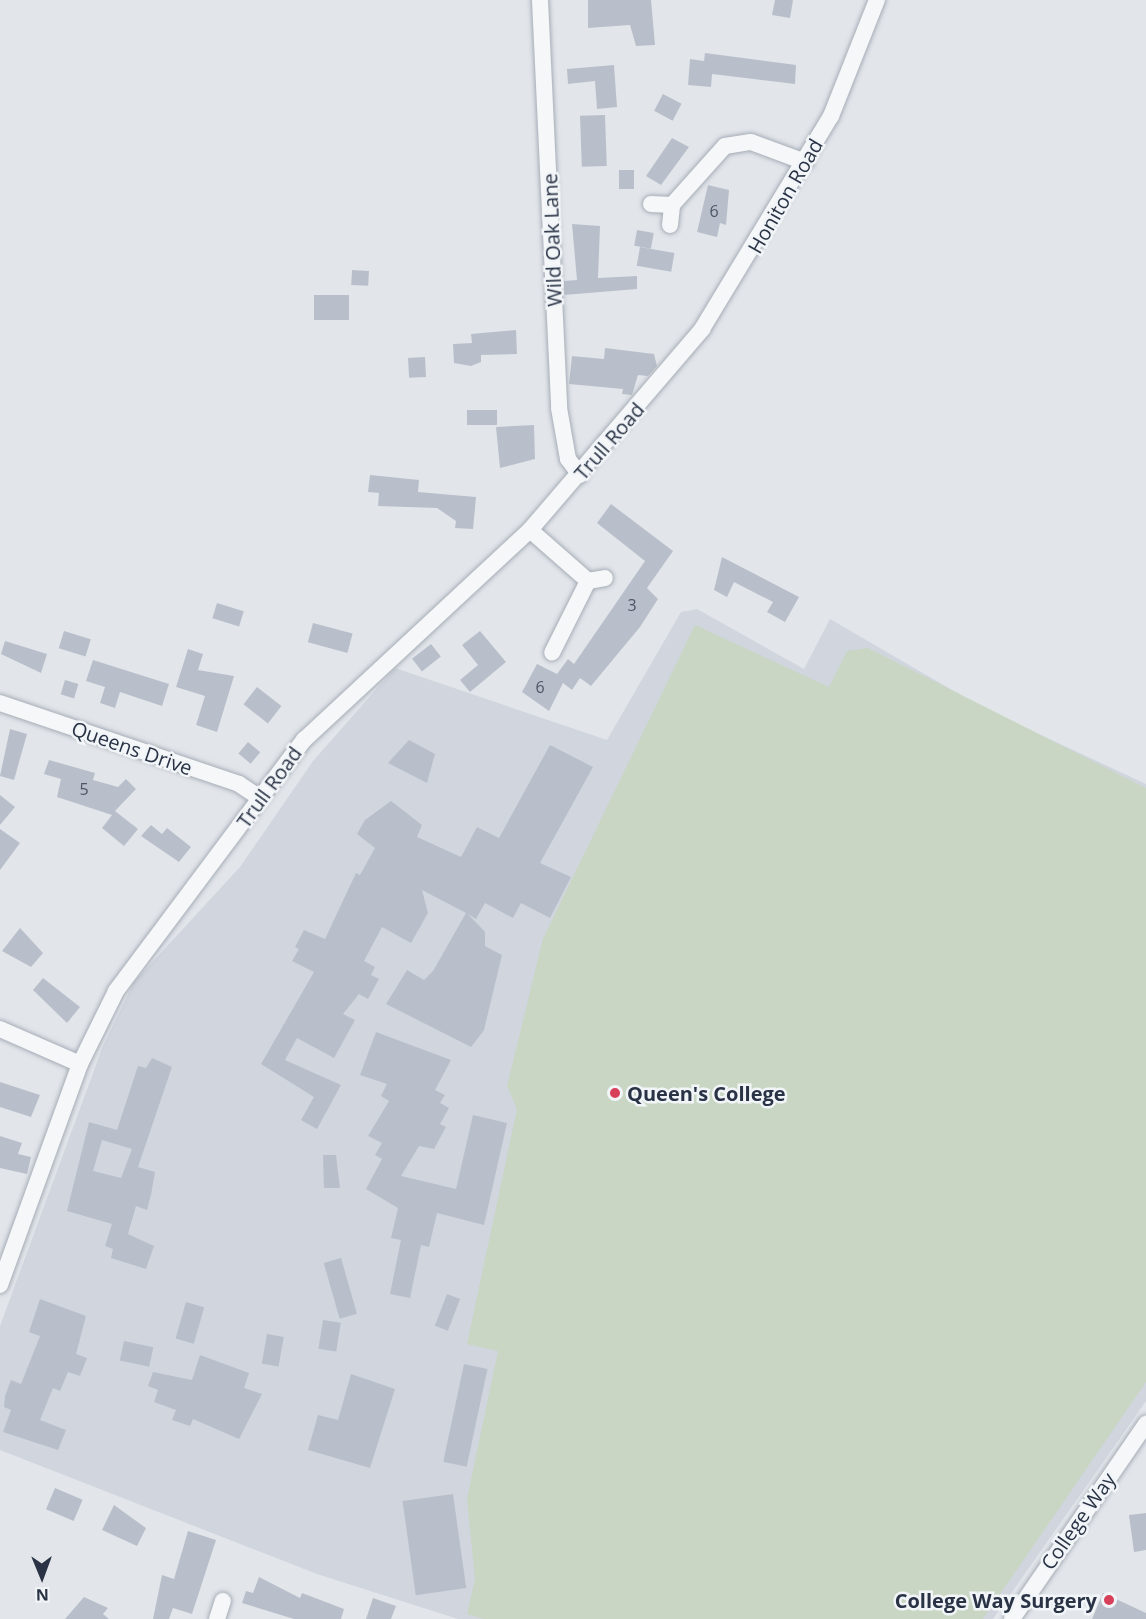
<!DOCTYPE html>
<html>
<head>
<meta charset="utf-8">
<style>
	body { margin:0 }
	#map { position:relative; width:1146px; height:1619px; overflow:hidden; background:#e2e6eb; font-family:"Open Sans",sans-serif }
	div>[style] { position:absolute }
	[style*='--x'] { left:calc(var(--x)*1px); top:calc(var(--y)*1px); width:calc(var(--w)*1px); rotate:calc(var(--a)*1deg) }
	.built>* { inset:0; background:#d0d5de }
	.green>* { inset:0; background:#c8d6c3 }
	.building>* { inset:0; background:#b9bfca; transform-origin:0 0 }
	.roads { filter:drop-shadow(0 0 2px #a7adb6) drop-shadow(0 0 2px #a7adb6) }
	.minor>* { height:16px; margin:-8px; padding:0 8px; transform-origin:8px; border-radius:8px; background:#f5f7f9 }
	.dots>* { width:16px; height:16px; translate:-50% -50%; box-sizing:border-box; border:3px solid #f2f5f8; border-radius:50% }
	span { translate:-50% -50%; white-space:nowrap; text-align:center; line-height:1.15; -webkit-text-stroke:5px #f2f5f8; paint-order:stroke }
	.number-label { font-size:16px; color:#4d5666 }
	.number-label span { -webkit-text-stroke-width:0 }
	.street-label { font-size:20px; color:#293345 }
	.poi-label { font-size:20px; color:#293345; font-weight:700 }
	.left { translate:0 -50%; text-align:left }
	.right { translate:-100% -50%; text-align:right }
	.north { position:absolute; left:12px; top:1547px; width:60px; height:60px; -webkit-text-stroke:4px #f2f5f8; paint-order:stroke; rotate:179deg; font-size:16px; font-weight:700; line-height:24px; text-align:center; color:#293345 }
	.north::after { content:''; display:block; margin:auto; width:21px; height:27px; background:#293345; clip-path:polygon(50% 0,100% 100%,50% 72%,0 100%) }
</style>
</head>
<body>
<div id="map">
	<div class="built">
		<div style="clip-path:polygon(697px 609px,804px 669px,830px 619px,983px 708px,1146px 784px,1146px 1401px,993px 1619px,458px 1619px,317px 1574px,0 1450px,0 1326px,103px 1046px,134px 982px,240px 867px,313px 761px,395px 668px,607px 740px,681px 612px)"></div>
	</div>
	<div class="green">
		<div style="clip-path:polygon(695px 625px,829px 687px,847px 651px,868px 648px,1146px 788px,1146px 1382px,983px 1619px,484px 1619px,467px 1614px,475px 1579px,467px 1499px,498px 1351px,467px 1344px,517px 1109px,507px 1086px,543px 939px)"></div>
	</div>
	<div class="building">
		<div style="clip-path:polygon(588px 0,651px 0,655px 45px,636px 46px,630px 25px,588px 28px)"></div>
		<div style="clip-path:polygon(775px 0,793px 0,790px 18px,772px 15px)"></div>
		<div style="clip-path:polygon(705px 53px,796px 65px,795px 84px,712px 74px,711px 87px,688px 85px,690px 59px,704px 61px)"></div>
		<div style="clip-path:polygon(614px 65px,617px 107px,597px 109px,595px 81px,568px 84px,567px 69px)"></div>
		<div style="left:663px;top:94px;width:21px;height:19px;rotate:28deg"></div>
		<div style="left:605px;top:115px;width:51px;height:25px;rotate:88deg"></div>
		<div style="clip-path:polygon(672px 138px,689px 147px,661px 185px,646px 176px)"></div>
		<div style="left:634px;top:170px;width:19px;height:15px;rotate:90deg"></div>
		<div style="clip-path:polygon(708px 185px,729px 190px,726px 225px,720px 223px,717px 237px,697px 232px)"></div>
		<div style="clip-path:polygon(572px 224px,600px 226px,598px 278px,637px 276px,637px 289px,564px 295px,564px 281px,577px 280px)"></div>
		<div style="left:637px;top:230px;width:17px;height:16px;rotate:10deg"></div>
		<div style="left:640px;top:247px;width:35px;height:19px;rotate:10deg"></div>
		<div style="left:352px;top:270px;width:17px;height:15px;rotate:3deg"></div>
		<div style="left:349px;top:295px;width:25px;height:35px;rotate:90deg"></div>
		<div style="clip-path:polygon(516px 330px,517px 354px,481px 355px,481px 362px,471px 366px,454px 363px,453px 344px,472px 343px,471px 334px)"></div>
		<div style="clip-path:polygon(605px 348px,654px 354px,657px 366px,648px 376px,638px 375px,632px 395px,622px 394px,623px 389px,569px 384px,572px 356px,604px 359px)"></div>
		<div style="left:425px;top:357px;width:20px;height:17px;rotate:87deg"></div>
		<div style="left:467px;top:410px;width:30px;height:15px"></div>
		<div style="clip-path:polygon(534px 425px,535px 459px,500px 468px,496px 427px)"></div>
		<div style="clip-path:polygon(370px 475px,419px 480px,418px 492px,476px 497px,473px 529px,455px 528px,456px 521px,437px 508px,378px 506px,379px 493px,368px 492px)"></div>
		<div style="clip-path:polygon(611px 504px,673px 551px,647px 588px,658px 599px,640px 627px,591px 686px,580px 678px,572px 690px,563px 683px,549px 711px,522px 692px,537px 664px,557px 674px,568px 659px,574px 664px,645px 561px,597px 523px)"></div>
		<div style="clip-path:polygon(722px 557px,799px 597px,785px 622px,767px 612px,773px 602px,734px 582px,727px 597px,714px 590px)"></div>
		<div style="left:217px;top:603px;width:28px;height:16px;rotate:17deg"></div>
		<div style="left:313px;top:623px;width:41px;height:20px;rotate:15deg"></div>
		<div style="left:64px;top:631px;width:28px;height:18px;rotate:17deg"></div>
		<div style="clip-path:polygon(480px 631px,506px 662px,470px 692px,460px 680px,478px 665px,462px 645px)"></div>
		<div style="clip-path:polygon(5px 641px,47px 654px,41px 673px,1px 654px)"></div>
		<div style="left:431px;top:644px;width:16px;height:24px;rotate:52deg"></div>
		<div style="clip-path:polygon(188px 649px,203px 654px,198px 670px,234px 676px,217px 732px,196px 725px,205px 696px,176px 687px)"></div>
		<div style="clip-path:polygon(93px 660px,169px 684px,162px 706px,120px 692px,115px 708px,100px 703px,105px 687px,86px 681px)"></div>
		<div style="left:65px;top:680px;width:14px;height:15px;rotate:17deg"></div>
		<div style="left:257px;top:687px;width:31px;height:22px;rotate:38deg"></div>
		<div style="clip-path:polygon(10px 729px,27px 734px,14px 780px,0 776px)"></div>
		<div style="clip-path:polygon(409px 740px,435px 754px,427px 783px,388px 763px)"></div>
		<div style="left:248px;top:742px;width:16px;height:15px;rotate:40deg"></div>
		<div style="clip-path:polygon(550px 745px,593px 767px,540px 863px,571px 877px,550px 918px,521px 903px,513px 918px,485px 903px,476px 919px,468px 914px,485px 932px,485px 946px,502px 955px,484px 1030px,471px 1047px,386px 1004px,407px 970px,424px 980px,433px 971px,466px 913px,422px 890px,428px 913px,411px 943px,382px 927px,364px 961px,375px 967px,371px 975px,379px 979px,368px 999px,359px 994px,343px 1014px,355px 1020px,334px 1058px,297px 1038px,285px 1060px,341px 1085px,317px 1129px,301px 1120px,314px 1097px,261px 1064px,314px 972px,292px 961px,299px 949px,295px 947px,304px 930px,325px 939px,356px 873px,360px 875px,375px 848px,357px 834px,365px 820px,391px 801px,422px 825px,417px 837px,461px 857px,477px 827px,499px 838px)"></div>
		<div style="clip-path:polygon(49px 760px,95px 773px,93px 780px,118px 787px,126px 779px,136px 789px,115px 811px,138px 829px,124px 846px,102px 828px,112px 815px,57px 797px,61px 779px,44px 774px)"></div>
		<div style="clip-path:polygon(0 795px,15px 807px,0 825px)"></div>
		<div style="clip-path:polygon(151px 825px,162px 834px,167px 828px,191px 847px,179px 862px,141px 836px)"></div>
		<div style="clip-path:polygon(0 829px,20px 843px,0 870px)"></div>
		<div style="clip-path:polygon(20px 928px,43px 953px,31px 967px,2px 951px)"></div>
		<div style="clip-path:polygon(43px 978px,80px 1007px,67px 1023px,33px 990px)"></div>
		<div style="clip-path:polygon(376px 1032px,451px 1060px,435px 1090px,445px 1095px,440px 1103px,449px 1108px,440px 1124px,446px 1127px,434px 1149px,419px 1146px,401px 1176px,456px 1189px,473px 1115px,507px 1123px,484px 1225px,437px 1213px,429px 1247px,421px 1245px,410px 1298px,390px 1294px,401px 1240px,391px 1238px,398px 1208px,366px 1189px,382px 1159px,375px 1155px,382px 1143px,368px 1136px,389px 1101px,381px 1096px,387px 1084px,360px 1075px)"></div>
		<div style="clip-path:polygon(evenodd,152px 1058px,172px 1067px,138px 1167px,155px 1172px,151px 1195px,147px 1210px,136px 1206px,128px 1234px,154px 1246px,146px 1269px,111px 1258px,113px 1249px,105px 1246px,112px 1224px,67px 1211px,89px 1122px,117px 1130px,138px 1066px,146px 1068px,152px 1058px,102px 1140px,132px 1149px,121px 1178px,93px 1171px,102px 1140px)"></div>
		<div style="clip-path:polygon(0 1082px,40px 1095px,31px 1117px,0 1107px)"></div>
		<div style="clip-path:polygon(0 1136px,22px 1143px,18px 1154px,31px 1157px,27px 1174px,0 1168px)"></div>
		<div style="clip-path:polygon(323px 1155px,336px 1155px,340px 1188px,324px 1188px)"></div>
		<div style="left:341px;top:1258px;width:58px;height:18px;rotate:74deg"></div>
		<div style="left:447px;top:1294px;width:14px;height:34px;rotate:21deg"></div>
		<div style="clip-path:polygon(40px 1299px,86px 1316px,76px 1354px,87px 1358px,80px 1376px,68px 1372px,60px 1391px,53px 1388px,40px 1420px,66px 1430px,58px 1450px,3px 1432px,11px 1410px,4px 1407px,5px 1396px,11px 1380px,21px 1384px,40px 1336px,29px 1332px)"></div>
		<div style="left:186px;top:1302px;width:19px;height:38px;rotate:16deg"></div>
		<div style="left:323px;top:1320px;width:18px;height:29px;rotate:9deg"></div>
		<div style="left:267px;top:1334px;width:17px;height:30px;rotate:10deg"></div>
		<div style="left:124px;top:1341px;width:30px;height:20px;rotate:12deg"></div>
		<div style="clip-path:polygon(200px 1355px,249px 1373px,244px 1388px,262px 1394px,239px 1439px,193px 1419px,190px 1426px,172px 1420px,176px 1410px,154px 1402px,158px 1390px,148px 1386px,153px 1372px,192px 1380px)"></div>
		<div style="left:464px;top:1364px;width:24px;height:100px;rotate:12deg"></div>
		<div style="clip-path:polygon(351px 1374px,395px 1389px,370px 1468px,308px 1450px,318px 1415px,338px 1420px)"></div>
		<div style="left:55px;top:1488px;width:30px;height:23px;rotate:23deg"></div>
		<div style="left:453px;top:1494px;width:95px;height:51px;rotate:82deg"></div>
		<div style="clip-path:polygon(114px 1505px,146px 1528px,137px 1546px,102px 1530px)"></div>
		<div style="clip-path:polygon(1146px 1513px,1146px 1550px,1134px 1552px,1129px 1515px)"></div>
		<div style="clip-path:polygon(188px 1531px,216px 1540px,192px 1614px,173px 1608px,169px 1619px,153px 1619px,162px 1575px,174px 1579px)"></div>
		<div style="clip-path:polygon(259px 1577px,300px 1598px,302px 1593px,344px 1609px,341px 1619px,294px 1619px,242px 1603px,246px 1591px,253px 1593px)"></div>
		<div style="clip-path:polygon(1103px 1593px,1146px 1613px,1146px 1619px,1092px 1619px)"></div>
		<div style="clip-path:polygon(84px 1597px,108px 1608px,103px 1614px,109px 1619px,65px 1619px)"></div>
		<div style="clip-path:polygon(373px 1598px,396px 1606px,391px 1619px,366px 1619px)"></div>
	</div>
	<div class="roads">
		<div class="minor">
			<div style="--x:540;--y:0;--w:408;--a:87.3"></div>
			<div style="--x:559;--y:408;--w:52;--a:80"></div>
			<div style="--x:568;--y:459;--w:20;--a:53"></div>
			<div style="--x:651;--y:204;--w:21;--a:3"></div>
			<div style="--x:670;--y:225;--w:20;--a:-84"></div>
			<div style="--x:672;--y:205;--w:79;--a:-48.1"></div>
			<div style="--x:725;--y:146;--w:26;--a:-9"></div>
			<div style="--x:751;--y:142;--w:58;--a:20.3"></div>
			<div style="--x:530;--y:530;--w:77;--a:41.3"></div>
			<div style="--x:588;--y:581;--w:80;--a:116.6"></div>
			<div style="--x:588;--y:581;--w:17;--a:-10"></div>
			<div style="--x:0;--y:703;--w:252;--a:18.7"></div>
			<div style="--x:239;--y:784;--w:25;--a:34"></div>
			<div style="--x:0;--y:1029;--w:87;--a:23.6"></div>
			<div style="--x:0;--y:1285;--w:235;--a:-70.1"></div>
			<div style="--x:80;--y:1064;--w:81;--a:-63.7"></div>
			<div style="--x:116;--y:991;--w:314;--a:-53.2"></div>
			<div style="--x:304;--y:740;--w:309;--a:-42.9"></div>
			<div style="--x:530;--y:530;--w:265;--a:-49.4"></div>
			<div style="--x:702;--y:329;--w:249;--a:-58.8"></div>
			<div style="--x:831;--y:116;--w:125;--a:-68.4"></div>
			<div style="--x:217;--y:1619;--w:19;--a:-72"></div>
			<div style="--x:1012;--y:1619;--w:237;--a:-55.5"></div>
		</div>
	</div>
	<div class="dots">
		<div style="left:615px;top:1093px;background:#d83f59"></div>
		<div style="left:1109px;top:1600px;background:#d83f59"></div>
	</div>
	<div class="number-label">
		<span style="left:714px;top:211px">6</span>
		<span style="left:632px;top:605px">3</span>
		<span style="left:540px;top:687px">6</span>
		<span style="left:84px;top:789px">5</span>
	</div>
	<div class="street-label">
		<span style="left:785px;top:196px;rotate:-60deg">Honiton Road</span>
		<span style="left:552px;top:240px;rotate:-92deg">Wild Oak Lane</span>
		<span style="left:609px;top:441px;rotate:-49deg">Trull Road</span>
		<span style="left:132px;top:748px;rotate:19deg">Queens Drive</span>
		<span style="left:269px;top:787px;rotate:-54deg">Trull Road</span>
		<span style="left:1078px;top:1521px;rotate:-55deg">College Way</span>
	</div>
	<div class="poi-label">
		<span class="left" style="left:627px;top:1093px">Queen's College</span>
		<span class="right" style="left:1097px;top:1600px">College Way Surgery</span>
	</div>
	<div class="north">N</div>
</div>
</body>
</html>
